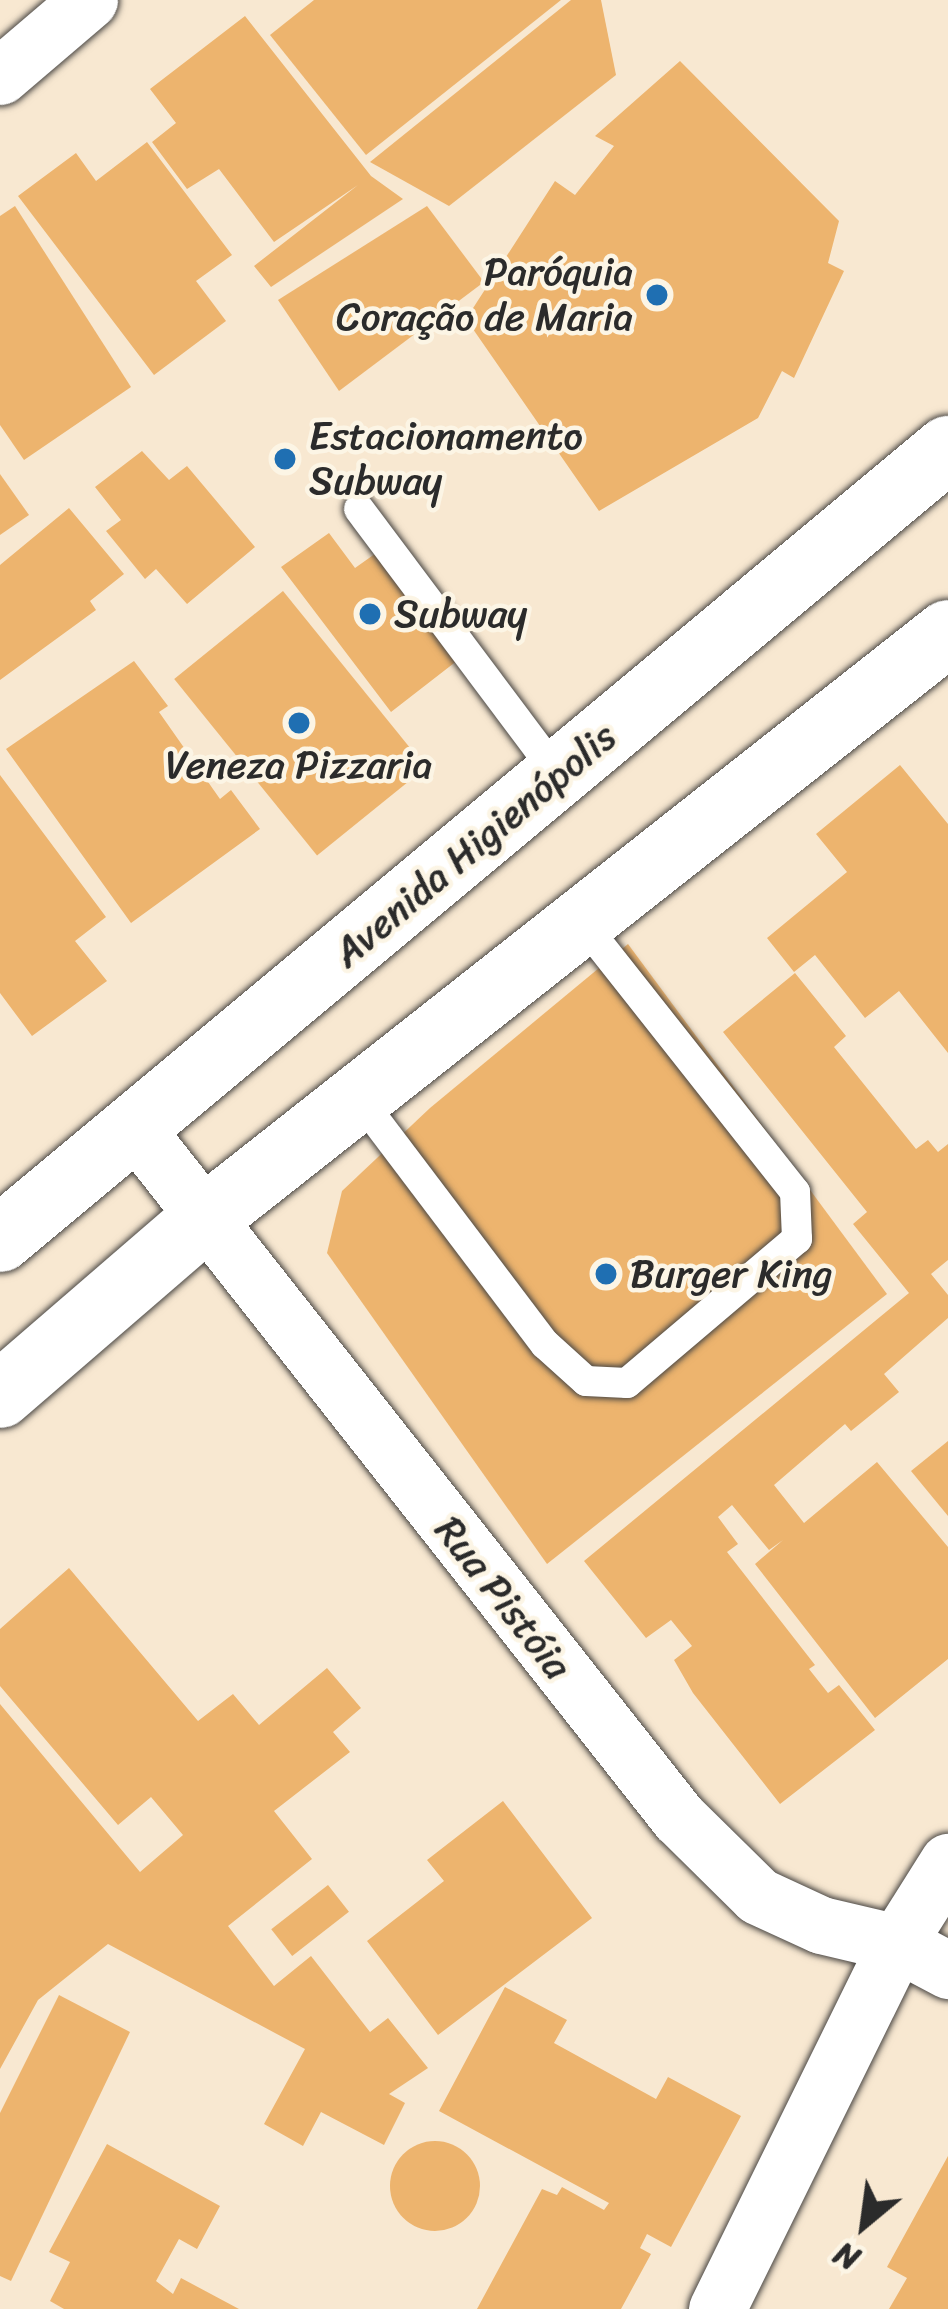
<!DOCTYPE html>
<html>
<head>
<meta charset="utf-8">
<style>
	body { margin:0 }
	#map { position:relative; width:948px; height:2309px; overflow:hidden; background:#f8e8d1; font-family:Sriracha,sans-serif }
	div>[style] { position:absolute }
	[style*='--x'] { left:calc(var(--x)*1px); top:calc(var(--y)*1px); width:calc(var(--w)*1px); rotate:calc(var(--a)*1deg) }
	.building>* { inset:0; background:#edb46e; transform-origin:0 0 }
	.round { border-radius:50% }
	.roads { filter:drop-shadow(0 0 3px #4a4744) drop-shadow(0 0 3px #4a4744) }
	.service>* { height:30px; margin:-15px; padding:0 15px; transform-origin:15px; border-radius:15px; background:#fff }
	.minor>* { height:57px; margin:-28.5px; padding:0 28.5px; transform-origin:28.5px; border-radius:28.5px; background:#fff }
	.secondary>* { height:66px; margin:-33px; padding:0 33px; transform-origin:33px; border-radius:33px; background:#fff }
	.dots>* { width:33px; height:33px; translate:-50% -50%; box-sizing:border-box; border:6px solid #fcf5e5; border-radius:50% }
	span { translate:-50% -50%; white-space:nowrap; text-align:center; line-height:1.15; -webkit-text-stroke:9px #fcf5e5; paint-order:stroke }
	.poi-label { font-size:39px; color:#2b2b2b }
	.right { translate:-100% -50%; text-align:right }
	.left { translate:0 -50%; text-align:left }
	.street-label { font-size:39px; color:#2b2b2b }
	.north { position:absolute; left:804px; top:2165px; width:120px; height:120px; -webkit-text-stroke:9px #fcf5e5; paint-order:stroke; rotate:209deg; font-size:33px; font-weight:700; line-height:48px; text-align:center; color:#2b2b2b }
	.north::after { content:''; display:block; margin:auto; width:42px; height:54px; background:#2b2b2b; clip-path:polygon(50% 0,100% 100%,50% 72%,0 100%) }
</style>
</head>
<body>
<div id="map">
	<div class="building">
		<div style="clip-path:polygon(314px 0,561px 0,366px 155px,270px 35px)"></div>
		<div style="clip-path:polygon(571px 0,601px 0,616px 75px,449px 206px,370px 162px)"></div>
		<div style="clip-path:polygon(245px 16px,371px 176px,403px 199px,271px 287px,254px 266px,358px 185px,274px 242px,219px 169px,187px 189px,152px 142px,176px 123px,150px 89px)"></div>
		<div style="clip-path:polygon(680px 61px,839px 221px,828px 263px,844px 271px,794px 378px,782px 371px,758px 418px,599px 511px,466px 319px,555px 181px,575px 195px,614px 146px,595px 136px)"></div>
		<div style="clip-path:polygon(147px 142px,232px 255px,196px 281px,226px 321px,154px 375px,18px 196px,76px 153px,96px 181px)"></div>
		<div style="clip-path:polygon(15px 206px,131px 387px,24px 460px,0 425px,0 216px)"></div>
		<div style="clip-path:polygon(427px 206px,484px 282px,339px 391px,278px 300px)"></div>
		<div style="clip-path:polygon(142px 451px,169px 480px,187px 466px,255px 547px,187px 604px,156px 569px,145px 579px,106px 531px,121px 520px,95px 487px)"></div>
		<div style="clip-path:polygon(0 474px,29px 515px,0 535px)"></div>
		<div style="clip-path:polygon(69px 508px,124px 574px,90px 601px,96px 610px,0 680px,0 565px)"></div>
		<div style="clip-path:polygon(329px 533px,355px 568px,379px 551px,458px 660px,391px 712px,281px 567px)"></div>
		<div style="left:283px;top:591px;width:227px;height:140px;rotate:51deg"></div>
		<div style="clip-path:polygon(134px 661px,168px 706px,159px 712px,220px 799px,231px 790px,260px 829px,131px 923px,6px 749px)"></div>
		<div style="clip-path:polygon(900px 765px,948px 824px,948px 1053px,899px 991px,865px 1018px,815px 955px,794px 972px,767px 938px,847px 872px,816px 834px)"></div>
		<div style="clip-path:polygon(0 775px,106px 917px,75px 941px,107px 981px,32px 1036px,0 993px)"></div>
		<div style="clip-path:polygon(628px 944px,887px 1294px,547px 1564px,327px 1253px,342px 1191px,430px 1108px)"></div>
		<div style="clip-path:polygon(795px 973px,846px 1036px,834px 1047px,916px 1149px,928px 1140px,938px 1152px,948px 1144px,948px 1260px,931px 1274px,948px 1295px,948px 1318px,884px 1374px,899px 1392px,851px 1431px,845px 1424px,774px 1485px,804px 1523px,877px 1462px,948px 1547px,948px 1659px,875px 1718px,755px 1564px,783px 1540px,769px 1550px,732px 1505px,718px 1517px,738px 1544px,727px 1552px,815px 1665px,809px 1669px,828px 1693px,839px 1685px,875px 1730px,780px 1804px,693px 1693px,674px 1660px,692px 1646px,671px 1620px,646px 1638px,584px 1561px,909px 1293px,853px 1224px,867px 1212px,723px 1032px)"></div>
		<div style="clip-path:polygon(948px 1441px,948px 1516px,911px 1471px)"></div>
		<div style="clip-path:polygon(69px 1568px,198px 1721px,233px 1694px,259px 1725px,327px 1668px,361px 1708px,333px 1732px,350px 1752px,274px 1811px,312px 1859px,228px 1926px,274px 1986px,311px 1956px,370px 2032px,388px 2018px,428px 2068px,389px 2094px,405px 2103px,384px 2145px,321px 2112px,303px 2146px,264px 2124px,305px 2049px,108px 1944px,38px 2000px,0 2069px,0 1704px,140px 1872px,183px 1835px,151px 1797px,118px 1825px,0 1686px,0 1629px)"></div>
		<div style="clip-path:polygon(503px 1801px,592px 1918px,438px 2035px,367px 1941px,444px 1881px,427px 1860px)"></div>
		<div style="left:328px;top:1885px;width:34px;height:72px;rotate:52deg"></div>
		<div style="clip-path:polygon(505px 1987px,567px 2020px,554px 2043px,656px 2099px,668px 2077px,741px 2116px,671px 2247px,647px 2234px,640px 2248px,651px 2254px,621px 2309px,477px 2309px,542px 2189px,557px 2195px,562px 2187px,604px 2210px,609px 2203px,439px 2111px)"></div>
		<div style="clip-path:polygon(59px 1995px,130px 2032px,11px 2281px,0 2276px,0 2113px)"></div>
		<div class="round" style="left:390px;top:2141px;width:90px;height:90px"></div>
		<div style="clip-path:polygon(107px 2144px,220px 2206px,197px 2249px,179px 2239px,156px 2281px,173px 2294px,181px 2278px,239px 2309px,64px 2309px,50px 2301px,70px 2262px,49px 2252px)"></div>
		<div style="clip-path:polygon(948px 2156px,948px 2309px,889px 2309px,907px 2278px,887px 2267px)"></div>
	</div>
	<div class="roads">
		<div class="service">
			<div style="--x:359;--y:509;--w:332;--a:53.2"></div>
			<div style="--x:358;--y:1097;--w:310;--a:52.9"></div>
			<div style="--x:545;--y:1344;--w:55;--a:42.1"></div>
			<div style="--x:586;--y:1381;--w:41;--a:2.8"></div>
			<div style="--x:627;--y:1383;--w:223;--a:-40.3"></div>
			<div style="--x:797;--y:1239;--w:47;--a:-92.4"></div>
			<div style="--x:795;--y:1192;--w:344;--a:-128.3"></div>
		</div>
		<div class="minor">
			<div style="--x:0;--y:76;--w:117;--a:-40.5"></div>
			<div style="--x:134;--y:1127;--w:879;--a:51.75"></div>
			<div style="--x:678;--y:1817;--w:112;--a:44.6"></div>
			<div style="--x:758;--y:1896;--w:69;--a:24.7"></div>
			<div style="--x:821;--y:1925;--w:78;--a:13.3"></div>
			<div style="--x:897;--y:1943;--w:58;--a:27.9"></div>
			<div style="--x:717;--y:2309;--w:408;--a:-63.8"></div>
			<div style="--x:897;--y:1943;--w:96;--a:-57.8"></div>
		</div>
		<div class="secondary">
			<div style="--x:0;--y:1239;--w:1234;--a:-39.81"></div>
			<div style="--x:0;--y:1395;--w:268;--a:-40.8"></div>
			<div style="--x:203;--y:1220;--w:948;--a:-38.24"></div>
		</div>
	</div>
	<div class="dots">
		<div style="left:657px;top:295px;background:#1f6fb2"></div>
		<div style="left:285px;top:459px;background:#1f6fb2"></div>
		<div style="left:370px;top:614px;background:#1f6fb2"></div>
		<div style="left:299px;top:723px;background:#1f6fb2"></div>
		<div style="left:606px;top:1274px;background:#1f6fb2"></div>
	</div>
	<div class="poi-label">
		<span class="right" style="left:633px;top:295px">Paróquia<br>Coração de Maria</span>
		<span class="left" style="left:309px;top:459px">Estacionamento<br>Subway</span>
		<span class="left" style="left:394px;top:614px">Subway</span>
		<span style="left:299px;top:765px">Veneza Pizzaria</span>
		<span class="left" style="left:630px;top:1274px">Burger King</span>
	</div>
	<div class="street-label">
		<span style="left:475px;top:845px;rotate:-40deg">Avenida Higienópolis</span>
		<span style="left:503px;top:1598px;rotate:52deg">Rua Pistóia</span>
	</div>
	<div class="north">N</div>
</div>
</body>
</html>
